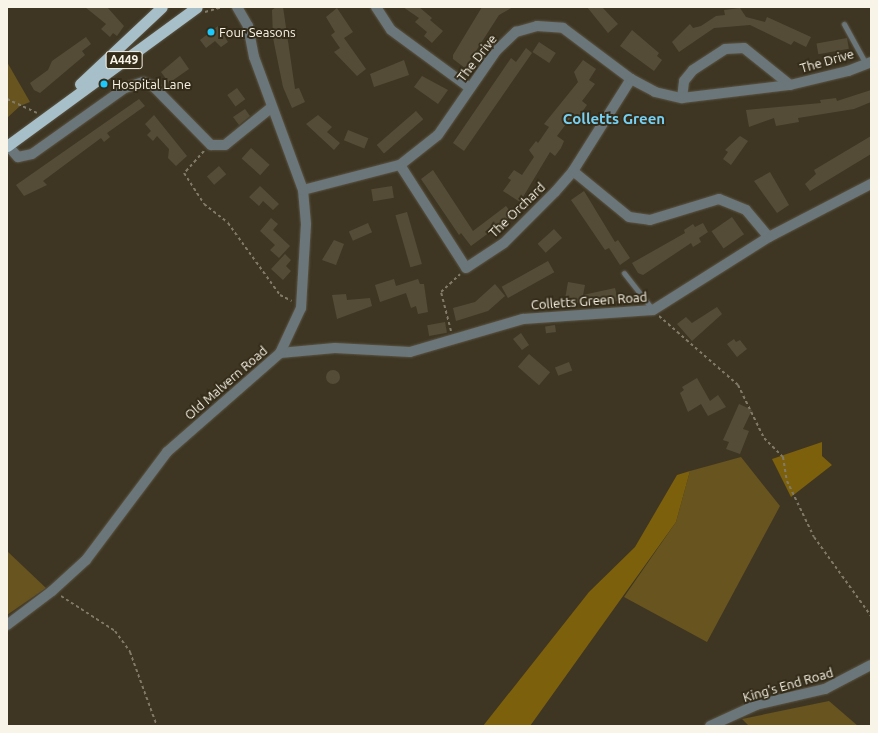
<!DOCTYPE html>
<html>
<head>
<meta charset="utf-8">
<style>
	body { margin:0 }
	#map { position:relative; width:878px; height:733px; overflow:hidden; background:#3e3623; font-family:Ubuntu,sans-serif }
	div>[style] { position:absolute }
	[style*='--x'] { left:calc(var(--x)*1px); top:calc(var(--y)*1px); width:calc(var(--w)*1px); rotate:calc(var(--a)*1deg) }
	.green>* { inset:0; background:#68541f }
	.forest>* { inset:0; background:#7c600c }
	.building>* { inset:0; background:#554c38; transform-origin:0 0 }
	.round { border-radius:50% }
	.path>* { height:2px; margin-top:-1px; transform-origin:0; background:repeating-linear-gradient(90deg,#817a69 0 3px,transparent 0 6px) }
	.roads { filter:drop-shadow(0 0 1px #5c5443) drop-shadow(0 0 1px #5c5443) }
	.service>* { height:5px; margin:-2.5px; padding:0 2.5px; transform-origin:2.5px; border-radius:2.5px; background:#6b767a }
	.minor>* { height:10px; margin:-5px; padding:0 5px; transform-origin:5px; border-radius:5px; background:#6b767a }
	.trunk>* { height:11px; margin:-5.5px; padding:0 5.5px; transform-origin:5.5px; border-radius:5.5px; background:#a6bfc9 }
	.dots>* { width:11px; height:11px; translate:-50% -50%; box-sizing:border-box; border:2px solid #342c19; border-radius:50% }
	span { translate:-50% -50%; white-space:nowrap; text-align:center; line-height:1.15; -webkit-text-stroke:4px #342c19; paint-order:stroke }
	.shield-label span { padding:1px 3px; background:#342c19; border:1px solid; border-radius:3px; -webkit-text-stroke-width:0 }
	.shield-label { font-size:12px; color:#f9f4e8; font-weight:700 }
	.poi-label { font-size:13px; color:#f9f4e8 }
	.left { translate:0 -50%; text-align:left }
	.street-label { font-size:13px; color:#f9f4e8 }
	.quarter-label { font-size:15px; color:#75d0f3; font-weight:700 }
	.frame { position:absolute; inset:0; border:8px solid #f9f4e8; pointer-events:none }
</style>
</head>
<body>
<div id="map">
	<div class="green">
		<div style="clip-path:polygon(7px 62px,30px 102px,20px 106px,7px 118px)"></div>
		<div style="clip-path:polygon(741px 457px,780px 506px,707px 642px,624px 597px,676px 522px,690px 471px)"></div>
		<div style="clip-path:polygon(7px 551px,46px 588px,7px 615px)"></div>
		<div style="clip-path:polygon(829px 701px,858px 726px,749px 726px,742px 719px)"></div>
	</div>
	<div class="forest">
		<div style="clip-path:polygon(822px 442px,822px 456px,832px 465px,791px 497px,772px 459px)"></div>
		<div style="clip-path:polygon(690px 471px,676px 522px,530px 726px,483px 726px,589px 592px,635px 547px,677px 475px)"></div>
	</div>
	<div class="building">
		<div style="clip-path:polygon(85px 7px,107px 7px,124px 26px,117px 36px,113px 33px,110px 37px,101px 29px,106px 24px)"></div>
		<div style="clip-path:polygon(276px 7px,283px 7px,295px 89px,299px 88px,305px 102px,292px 108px,283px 87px,273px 38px,272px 10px)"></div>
		<div style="clip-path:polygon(403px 7px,419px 7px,432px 18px,430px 20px,443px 31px,432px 43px,424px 36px,427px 32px,415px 22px,419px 18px)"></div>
		<div style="clip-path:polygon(482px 7px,513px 7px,499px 15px,465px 68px,453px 59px,453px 55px)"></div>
		<div style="clip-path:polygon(587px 7px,602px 7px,618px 24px,608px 33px)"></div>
		<div style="clip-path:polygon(337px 8px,353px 32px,344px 38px,366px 69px,357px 76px,334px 52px,340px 48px,331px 35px,335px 32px,326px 17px)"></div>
		<div style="clip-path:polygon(740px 8px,746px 17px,765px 22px,767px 17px,811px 37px,806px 47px,794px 41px,791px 45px,750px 25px,714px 28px,679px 52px,672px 42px,690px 24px,693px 28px,701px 26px,716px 16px,725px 15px,724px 10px)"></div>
		<div style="clip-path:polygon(218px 26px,228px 42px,221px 47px,215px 41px,206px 48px,200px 40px)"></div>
		<div style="clip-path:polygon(632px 30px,659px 53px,657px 56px,662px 60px,654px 71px,620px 46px)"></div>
		<div style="clip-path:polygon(86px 37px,91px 44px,82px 51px,85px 55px,40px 93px,34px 90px,30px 83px,48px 70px,52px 61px)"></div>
		<div style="left:847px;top:38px;width:11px;height:31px;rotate:80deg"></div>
		<div style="left:539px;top:42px;width:20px;height:12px;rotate:33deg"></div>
		<div style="clip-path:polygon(526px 48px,532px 53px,464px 151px,453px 143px,511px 58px,516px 62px)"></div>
		<div style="clip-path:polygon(180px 56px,189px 69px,169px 83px,161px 72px)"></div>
		<div style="clip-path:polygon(404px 60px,409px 75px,374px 87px,370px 74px)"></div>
		<div style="clip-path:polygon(583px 60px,596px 69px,589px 80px,595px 84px,582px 101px,587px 105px,577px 119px,572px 116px,557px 136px,564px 141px,561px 148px,555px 156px,550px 152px,520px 202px,503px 191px,511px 180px,508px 178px,514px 170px,522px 175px,534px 157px,529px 150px,536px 141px,538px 143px,549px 127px,544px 124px,578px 82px,574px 72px)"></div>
		<div style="clip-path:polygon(422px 76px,448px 90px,438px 104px,414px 87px)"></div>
		<div style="left:237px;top:88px;width:14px;height:12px;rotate:54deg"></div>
		<div style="clip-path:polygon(871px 90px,871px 102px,854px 109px,798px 118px,799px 122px,776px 126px,774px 118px,749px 127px,746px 110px,821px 103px,820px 100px,836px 98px,837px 101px)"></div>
		<div style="clip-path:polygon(139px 99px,145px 106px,107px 133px,110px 137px,104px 142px,101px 138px,43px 181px,47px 185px,24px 196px,16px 185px)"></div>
		<div style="clip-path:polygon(245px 109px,250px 116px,239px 125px,233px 117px)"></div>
		<div style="left:416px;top:111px;width:11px;height:52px;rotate:49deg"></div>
		<div style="clip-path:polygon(154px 115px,187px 156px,176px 166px,168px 158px,169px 149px,157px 136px,153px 141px,147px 135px,151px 131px,145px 124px)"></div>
		<div style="clip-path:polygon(318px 115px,332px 127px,327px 132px,340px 143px,334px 150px,306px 124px)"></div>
		<div style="left:348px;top:130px;width:22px;height:11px;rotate:22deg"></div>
		<div style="clip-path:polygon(740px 136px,748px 141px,731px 165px,723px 159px,728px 152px,725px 150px)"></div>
		<div style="clip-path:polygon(871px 136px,871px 154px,810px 191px,805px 184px,816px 174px,814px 170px)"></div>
		<div style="left:251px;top:148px;width:25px;height:14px;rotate:42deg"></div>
		<div style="left:219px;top:166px;width:11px;height:16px;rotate:49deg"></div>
		<div style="clip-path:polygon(433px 170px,473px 231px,506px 206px,513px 215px,471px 246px,461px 233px,459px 235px,421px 179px)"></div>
		<div style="clip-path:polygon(770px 172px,789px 205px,777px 213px,754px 181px)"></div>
		<div style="clip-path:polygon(260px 186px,279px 204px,273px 210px,263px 201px,259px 206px,249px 197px)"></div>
		<div style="left:392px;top:186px;width:12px;height:21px;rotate:81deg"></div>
		<div style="clip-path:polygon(584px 191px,615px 242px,618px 240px,630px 258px,620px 265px,609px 248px,605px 250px,571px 200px)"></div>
		<div style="left:407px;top:212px;width:54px;height:12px;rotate:74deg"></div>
		<div style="left:732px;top:217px;width:21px;height:25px;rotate:55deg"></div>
		<div style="clip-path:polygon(271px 218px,278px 224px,273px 230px,290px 246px,279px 258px,270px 250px,275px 245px,260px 231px)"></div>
		<div style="left:368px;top:223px;width:10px;height:21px;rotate:66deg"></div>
		<div style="clip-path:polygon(703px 223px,708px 232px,699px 238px,701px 242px,693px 247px,691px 243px,643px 275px,638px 273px,632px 263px,685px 233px,684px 230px,693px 224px,695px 227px)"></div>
		<div style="left:554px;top:229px;width:12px;height:22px;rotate:48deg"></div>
		<div style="clip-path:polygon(334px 240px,344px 244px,336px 265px,322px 260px)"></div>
		<div style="clip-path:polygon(285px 254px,291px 260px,286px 266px,291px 271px,283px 280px,271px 269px)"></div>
		<div style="left:548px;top:261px;width:13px;height:53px;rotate:61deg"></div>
		<div style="clip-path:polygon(394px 279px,396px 286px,418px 279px,420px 284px,424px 284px,428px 312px,418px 314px,416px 306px,411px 308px,406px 293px,380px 302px,375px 285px)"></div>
		<div style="clip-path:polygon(568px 282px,585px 285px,583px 295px,615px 288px,618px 301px,586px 304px,562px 300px,565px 299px)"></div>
		<div style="clip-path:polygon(495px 284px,505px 296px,488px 311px,456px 321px,453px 308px,475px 302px)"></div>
		<div style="clip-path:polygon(346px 294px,347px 300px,370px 298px,372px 306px,337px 319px,332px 295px)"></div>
		<div style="clip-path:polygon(717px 307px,722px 314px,692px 341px,677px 324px,686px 317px,692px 323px)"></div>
		<div style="left:445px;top:322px;width:11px;height:18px;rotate:80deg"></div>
		<div style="left:555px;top:325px;width:7px;height:10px;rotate:82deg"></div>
		<div style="clip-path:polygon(521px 333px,529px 345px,522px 350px,513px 339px)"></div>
		<div style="clip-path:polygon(734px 339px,736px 342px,740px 340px,747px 349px,737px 357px,727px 344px)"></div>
		<div style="left:529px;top:354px;width:28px;height:17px;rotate:41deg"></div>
		<div style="left:569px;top:362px;width:9px;height:15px;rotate:69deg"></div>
		<div class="round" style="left:326px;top:370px;width:14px;height:14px"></div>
		<div style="clip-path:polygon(697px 378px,710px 401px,718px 395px,726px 407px,708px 416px,701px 404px,688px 412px,680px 393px,684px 390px,682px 387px)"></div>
		<div style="clip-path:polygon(739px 404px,752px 410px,743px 429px,749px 431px,740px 454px,726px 449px,729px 442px,723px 440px)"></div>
	</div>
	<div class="path">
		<div style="--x:205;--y:12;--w:19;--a:-16"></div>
		<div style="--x:7;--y:99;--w:33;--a:25"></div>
		<div style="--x:204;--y:151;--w:30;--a:132"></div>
		<div style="--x:184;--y:173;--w:37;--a:57"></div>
		<div style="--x:204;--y:204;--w:31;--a:38"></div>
		<div style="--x:228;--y:223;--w:89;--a:54.2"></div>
		<div style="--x:280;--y:295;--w:13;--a:27"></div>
		<div style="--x:659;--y:316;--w:105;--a:41.1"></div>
		<div style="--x:738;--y:385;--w:59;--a:63.9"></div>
		<div style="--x:764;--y:438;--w:27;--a:45"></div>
		<div style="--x:783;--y:457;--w:24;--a:81"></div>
		<div style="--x:787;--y:481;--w:62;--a:64.3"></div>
		<div style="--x:814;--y:537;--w:97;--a:54.2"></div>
		<div style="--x:451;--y:331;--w:40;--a:-104.4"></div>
		<div style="--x:441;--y:292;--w:26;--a:-43"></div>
		<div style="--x:61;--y:596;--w:64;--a:32.9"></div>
		<div style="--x:115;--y:631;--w:26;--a:54"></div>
		<div style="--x:130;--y:652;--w:79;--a:70"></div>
	</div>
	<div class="roads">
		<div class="service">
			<div style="--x:844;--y:24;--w:46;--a:61.2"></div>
			<div style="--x:624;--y:273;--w:47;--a:51.9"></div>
		</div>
		<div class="minor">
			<div style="--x:376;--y:7;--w:27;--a:57"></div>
			<div style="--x:391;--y:30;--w:98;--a:36.3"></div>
			<div style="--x:682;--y:98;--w:17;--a:-83"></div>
			<div style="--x:684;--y:81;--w:14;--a:-51"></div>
			<div style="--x:693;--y:70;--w:38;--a:-33"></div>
			<div style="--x:725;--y:49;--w:19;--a:-3"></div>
			<div style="--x:744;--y:48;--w:59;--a:38.8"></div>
			<div style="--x:8;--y:146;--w:15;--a:48"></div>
			<div style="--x:18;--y:157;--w:14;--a:-12"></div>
			<div style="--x:32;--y:154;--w:114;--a:-35.4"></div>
			<div style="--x:125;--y:88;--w:19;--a:-18"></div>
			<div style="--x:143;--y:82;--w:11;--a:22"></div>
			<div style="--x:153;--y:86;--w:83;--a:45.5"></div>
			<div style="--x:211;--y:145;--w:14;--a:0"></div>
			<div style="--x:225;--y:145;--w:60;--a:-39"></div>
			<div style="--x:400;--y:165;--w:122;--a:57.3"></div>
			<div style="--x:466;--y:268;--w:45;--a:-33.3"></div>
			<div style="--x:504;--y:243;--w:72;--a:-45"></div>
			<div style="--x:555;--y:192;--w:28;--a:-49"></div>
			<div style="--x:573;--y:171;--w:109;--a:-57.8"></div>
			<div style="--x:573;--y:171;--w:72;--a:39.4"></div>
			<div style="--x:629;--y:217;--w:21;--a:8"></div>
			<div style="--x:650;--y:220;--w:72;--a:-16.9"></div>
			<div style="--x:719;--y:199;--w:29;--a:22"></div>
			<div style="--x:746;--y:210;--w:35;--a:50"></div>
			<div style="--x:303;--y:190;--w:100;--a:-14.5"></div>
			<div style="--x:400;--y:165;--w:48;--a:-38.3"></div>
			<div style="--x:438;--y:135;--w:102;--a:-55.4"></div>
			<div style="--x:496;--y:51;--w:28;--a:-44"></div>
			<div style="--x:516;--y:32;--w:22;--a:-16"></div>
			<div style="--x:537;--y:26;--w:26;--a:4"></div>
			<div style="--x:563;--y:28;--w:85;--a:36.9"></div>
			<div style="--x:631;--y:79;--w:27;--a:28"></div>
			<div style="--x:655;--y:92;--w:28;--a:13"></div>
			<div style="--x:682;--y:98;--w:109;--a:-6.9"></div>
			<div style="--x:790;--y:85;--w:60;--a:-13.6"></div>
			<div style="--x:848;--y:71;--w:25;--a:-21"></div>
			<div style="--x:280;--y:353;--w:55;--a:-5.2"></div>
			<div style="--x:335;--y:348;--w:75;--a:3.1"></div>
			<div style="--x:410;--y:352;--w:118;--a:-16.3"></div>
			<div style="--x:523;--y:319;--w:130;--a:-4"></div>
			<div style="--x:653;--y:310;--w:137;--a:-32.2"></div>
			<div style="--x:769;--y:237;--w:115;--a:-27.5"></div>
			<div style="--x:7;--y:625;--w:56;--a:-37.1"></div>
			<div style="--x:52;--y:591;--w:46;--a:-42.4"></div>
			<div style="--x:86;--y:560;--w:135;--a:-53.1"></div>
			<div style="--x:167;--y:452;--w:150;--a:-41.2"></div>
			<div style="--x:280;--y:353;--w:50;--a:-65"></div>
			<div style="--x:301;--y:308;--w:84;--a:-86.6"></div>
			<div style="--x:306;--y:224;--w:34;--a:-95"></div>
			<div style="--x:303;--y:190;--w:142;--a:-110.2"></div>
			<div style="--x:254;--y:57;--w:32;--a:-101"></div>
			<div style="--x:248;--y:26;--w:22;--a:-120"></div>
			<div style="--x:710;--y:726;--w:51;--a:-24.5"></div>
			<div style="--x:756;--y:705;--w:71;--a:-13.1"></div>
			<div style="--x:825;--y:689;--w:52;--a:-27.6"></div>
		</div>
		<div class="trunk">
			<div style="--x:80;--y:84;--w:112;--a:-43.2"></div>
			<div style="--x:7;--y:146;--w:235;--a:-36.2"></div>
		</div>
	</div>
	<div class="dots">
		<div style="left:211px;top:32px;background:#1cc9fc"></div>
		<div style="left:104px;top:84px;background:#1cc9fc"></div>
	</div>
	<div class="shield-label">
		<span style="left:124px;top:60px">A449</span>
	</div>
	<div class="poi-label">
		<span class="left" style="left:219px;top:32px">Four Seasons</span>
		<span class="left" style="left:112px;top:84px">Hospital Lane</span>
	</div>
	<div class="street-label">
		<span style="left:477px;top:58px;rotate:-52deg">The Drive</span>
		<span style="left:827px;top:61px;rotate:-16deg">The Drive</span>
		<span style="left:517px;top:210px;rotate:-44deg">The Orchard</span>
		<span style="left:589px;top:301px;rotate:-4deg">Colletts Green Road</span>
		<span style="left:226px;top:383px;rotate:-41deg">Old Malvern Road</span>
		<span style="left:788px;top:685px;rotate:-16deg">King's End Road</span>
	</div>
	<div class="quarter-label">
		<span style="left:614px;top:119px">Colletts Green</span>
	</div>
	<div class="frame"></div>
</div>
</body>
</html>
